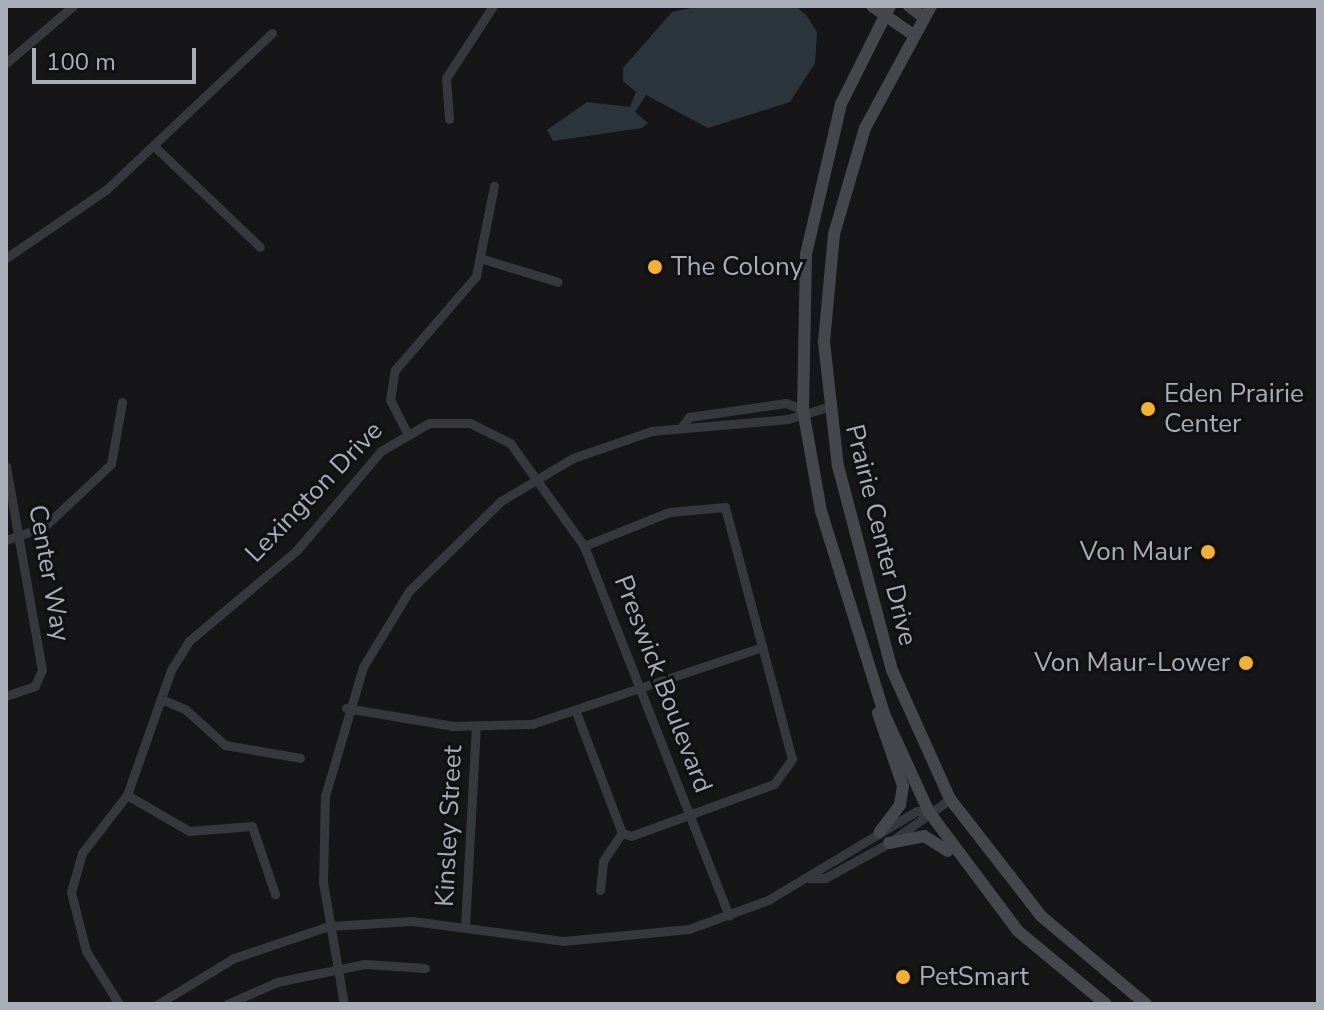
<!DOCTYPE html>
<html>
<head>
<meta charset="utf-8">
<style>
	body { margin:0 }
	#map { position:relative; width:1324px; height:1010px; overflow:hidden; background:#161618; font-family:"Nunito Sans",sans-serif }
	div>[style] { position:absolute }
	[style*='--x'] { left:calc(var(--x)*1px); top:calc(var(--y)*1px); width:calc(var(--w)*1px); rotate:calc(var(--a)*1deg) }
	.water>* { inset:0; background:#2c353c }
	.street>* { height:9px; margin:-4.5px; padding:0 4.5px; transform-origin:4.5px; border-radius:4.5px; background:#37383d }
	.secondary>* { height:12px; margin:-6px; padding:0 6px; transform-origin:6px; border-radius:6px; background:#45474d }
	.dots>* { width:22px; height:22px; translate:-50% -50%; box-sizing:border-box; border:4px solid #111113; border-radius:50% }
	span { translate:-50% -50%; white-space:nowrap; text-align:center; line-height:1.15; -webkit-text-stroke:6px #111113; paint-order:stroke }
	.poi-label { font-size:26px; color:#a8adb8 }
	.left { translate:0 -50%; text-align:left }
	.right { translate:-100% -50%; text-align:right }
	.street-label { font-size:26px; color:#a8adb8 }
	.frame { position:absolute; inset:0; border:8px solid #a8adb8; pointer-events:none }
	.scale { position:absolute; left:32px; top:48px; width:164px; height:36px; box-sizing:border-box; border:4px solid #a8adb8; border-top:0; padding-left:10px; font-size:24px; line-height:28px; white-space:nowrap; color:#a8adb8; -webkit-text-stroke:6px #111113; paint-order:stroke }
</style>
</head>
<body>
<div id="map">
	<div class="water">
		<div style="clip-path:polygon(700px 6px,795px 6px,806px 15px,817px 32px,815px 63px,790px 102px,708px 128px,646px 95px,635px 112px,648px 123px,642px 128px,553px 141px,547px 130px,587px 102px,630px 107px,636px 92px,623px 81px,623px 68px,672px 12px)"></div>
	</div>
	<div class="street">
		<div style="--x:6;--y:63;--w:88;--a:-40.4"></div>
		<div style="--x:449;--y:119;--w:41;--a:-94.2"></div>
		<div style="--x:446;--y:78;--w:86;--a:-56.9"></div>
		<div style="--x:154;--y:146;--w:146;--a:43.6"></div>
		<div style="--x:6;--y:258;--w:122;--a:-34.3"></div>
		<div style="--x:107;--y:189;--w:227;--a:-43.4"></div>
		<div style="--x:483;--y:259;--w:78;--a:17"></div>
		<div style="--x:682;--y:426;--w:11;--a:-52"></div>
		<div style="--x:689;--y:417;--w:98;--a:-8.2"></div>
		<div style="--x:786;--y:403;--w:18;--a:22"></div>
		<div style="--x:406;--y:431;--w:35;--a:-117"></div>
		<div style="--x:390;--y:400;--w:30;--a:-81"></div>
		<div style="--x:395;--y:370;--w:124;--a:-49.2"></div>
		<div style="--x:476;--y:276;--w:92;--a:-78.7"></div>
		<div style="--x:6;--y:466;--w:207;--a:80"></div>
		<div style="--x:42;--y:670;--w:17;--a:114"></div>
		<div style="--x:35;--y:686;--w:31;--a:161"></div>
		<div style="--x:6;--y:540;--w:40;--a:-18.9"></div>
		<div style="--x:44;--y:527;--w:92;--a:-43.2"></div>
		<div style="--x:111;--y:464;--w:63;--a:-79.9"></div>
		<div style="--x:161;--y:699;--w:26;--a:23"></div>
		<div style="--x:185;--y:709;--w:54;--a:42"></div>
		<div style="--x:225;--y:745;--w:76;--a:9.8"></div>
		<div style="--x:346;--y:708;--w:109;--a:9.5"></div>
		<div style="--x:453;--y:726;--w:79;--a:-1.5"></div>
		<div style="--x:532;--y:724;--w:243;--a:-18.5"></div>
		<div style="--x:576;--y:712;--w:129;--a:69.2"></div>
		<div style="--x:622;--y:833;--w:9;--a:18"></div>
		<div style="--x:631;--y:836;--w:152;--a:-20"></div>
		<div style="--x:774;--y:784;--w:31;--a:-54"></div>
		<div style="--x:792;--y:759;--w:261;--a:-104.9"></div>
		<div style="--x:725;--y:507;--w:56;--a:174.9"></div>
		<div style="--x:669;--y:512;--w:92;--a:158.2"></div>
		<div style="--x:127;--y:795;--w:72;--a:30.1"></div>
		<div style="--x:189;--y:831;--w:63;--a:-4.5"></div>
		<div style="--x:252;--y:826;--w:72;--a:71.3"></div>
		<div style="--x:809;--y:878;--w:16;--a:0"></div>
		<div style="--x:825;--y:878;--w:73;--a:-28.7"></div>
		<div style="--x:889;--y:843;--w:75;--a:-35.8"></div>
		<div style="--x:600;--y:890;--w:29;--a:-84"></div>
		<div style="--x:603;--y:861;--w:34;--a:-56"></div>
		<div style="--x:465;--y:927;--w:201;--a:-86.9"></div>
		<div style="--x:119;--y:1004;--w:62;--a:-121.9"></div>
		<div style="--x:86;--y:951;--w:61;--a:-104.3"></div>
		<div style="--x:71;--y:892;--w:41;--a:-74.2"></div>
		<div style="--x:82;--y:853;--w:73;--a:-52.2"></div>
		<div style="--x:127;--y:795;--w:133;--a:-70.6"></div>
		<div style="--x:171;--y:670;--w:34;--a:-58"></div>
		<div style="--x:189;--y:641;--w:141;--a:-40.1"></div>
		<div style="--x:297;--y:550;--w:130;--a:-49.7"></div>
		<div style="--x:381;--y:451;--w:56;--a:-30.3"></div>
		<div style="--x:429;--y:423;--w:41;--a:0"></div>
		<div style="--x:470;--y:423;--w:45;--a:26.6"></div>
		<div style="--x:510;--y:443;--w:127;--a:54.3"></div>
		<div style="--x:584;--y:546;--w:397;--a:68.6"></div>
		<div style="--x:158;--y:1004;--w:89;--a:-31.2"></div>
		<div style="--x:234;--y:958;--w:100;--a:-18.6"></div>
		<div style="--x:329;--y:926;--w:83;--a:-3.4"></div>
		<div style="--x:412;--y:921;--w:152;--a:7.5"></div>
		<div style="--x:563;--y:941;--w:127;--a:-5.4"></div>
		<div style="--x:689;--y:929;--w:84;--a:-20.2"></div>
		<div style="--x:768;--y:900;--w:174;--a:-30.9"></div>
		<div style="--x:917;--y:811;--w:12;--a:5"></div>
		<div style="--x:227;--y:1004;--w:55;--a:-23.7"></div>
		<div style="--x:277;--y:982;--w:90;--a:-11.6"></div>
		<div style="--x:365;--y:964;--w:60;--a:3.8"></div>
		<div style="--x:344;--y:1004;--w:124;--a:-99.8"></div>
		<div style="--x:323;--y:882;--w:86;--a:-88.7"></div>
		<div style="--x:325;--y:796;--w:134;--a:-73.6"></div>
		<div style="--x:363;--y:667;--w:89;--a:-58.8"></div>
		<div style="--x:409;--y:591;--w:129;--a:-44.4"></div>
		<div style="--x:501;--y:501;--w:84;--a:-30.8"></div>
		<div style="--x:573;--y:458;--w:83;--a:-18.9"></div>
		<div style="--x:652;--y:431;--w:137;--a:-5"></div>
		<div style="--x:788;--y:419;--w:42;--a:-16.7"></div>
	</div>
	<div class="secondary">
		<div style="--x:872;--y:6;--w:49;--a:35"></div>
		<div style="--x:890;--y:6;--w:110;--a:116.6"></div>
		<div style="--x:841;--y:104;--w:154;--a:103.1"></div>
		<div style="--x:806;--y:254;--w:156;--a:91.1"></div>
		<div style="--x:803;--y:410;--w:103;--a:79.9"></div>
		<div style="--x:821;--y:511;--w:215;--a:72.7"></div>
		<div style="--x:885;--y:716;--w:106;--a:65.4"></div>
		<div style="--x:929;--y:812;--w:149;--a:53.2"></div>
		<div style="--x:1018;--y:931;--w:114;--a:39.7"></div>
		<div style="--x:909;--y:6;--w:18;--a:38"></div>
		<div style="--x:931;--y:6;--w:139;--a:118.4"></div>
		<div style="--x:865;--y:128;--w:110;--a:106.3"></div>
		<div style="--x:834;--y:234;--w:108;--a:95.3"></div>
		<div style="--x:824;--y:342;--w:125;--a:83.6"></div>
		<div style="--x:838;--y:466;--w:211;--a:75.2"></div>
		<div style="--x:892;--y:670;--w:141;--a:65.8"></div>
		<div style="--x:950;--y:799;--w:148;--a:52.1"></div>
		<div style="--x:1041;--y:916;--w:137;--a:40"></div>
		<div style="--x:878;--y:713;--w:77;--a:71.1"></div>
		<div style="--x:903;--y:786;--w:19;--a:99"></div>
		<div style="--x:900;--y:805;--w:34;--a:127"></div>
		<div style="--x:889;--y:843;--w:36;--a:-11"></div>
		<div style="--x:924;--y:836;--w:28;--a:32"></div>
	</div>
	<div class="dots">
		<div style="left:655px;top:267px;background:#f2b134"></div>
		<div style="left:1148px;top:409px;background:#f2b134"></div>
		<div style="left:1208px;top:552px;background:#f2b134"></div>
		<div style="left:1246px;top:663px;background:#f2b134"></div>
		<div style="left:903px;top:977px;background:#f2b134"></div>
	</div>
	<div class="poi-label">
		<span class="left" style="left:671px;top:267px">The Colony</span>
		<span class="left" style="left:1164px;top:409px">Eden Prairie<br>Center</span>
		<span class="right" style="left:1192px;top:552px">Von Maur</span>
		<span class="right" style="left:1230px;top:663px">Von Maur-Lower</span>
		<span class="left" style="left:919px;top:977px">PetSmart</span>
	</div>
	<div class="street-label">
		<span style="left:314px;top:492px;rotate:-46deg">Lexington Drive</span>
		<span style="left:881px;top:535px;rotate:76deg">Prairie Center Drive</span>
		<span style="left:49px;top:573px;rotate:80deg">Center Way</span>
		<span style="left:663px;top:684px;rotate:69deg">Preswick Boulevard</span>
		<span style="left:449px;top:826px;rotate:-87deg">Kinsley Street</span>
	</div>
	<div class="frame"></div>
	<div class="scale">100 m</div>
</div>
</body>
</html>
